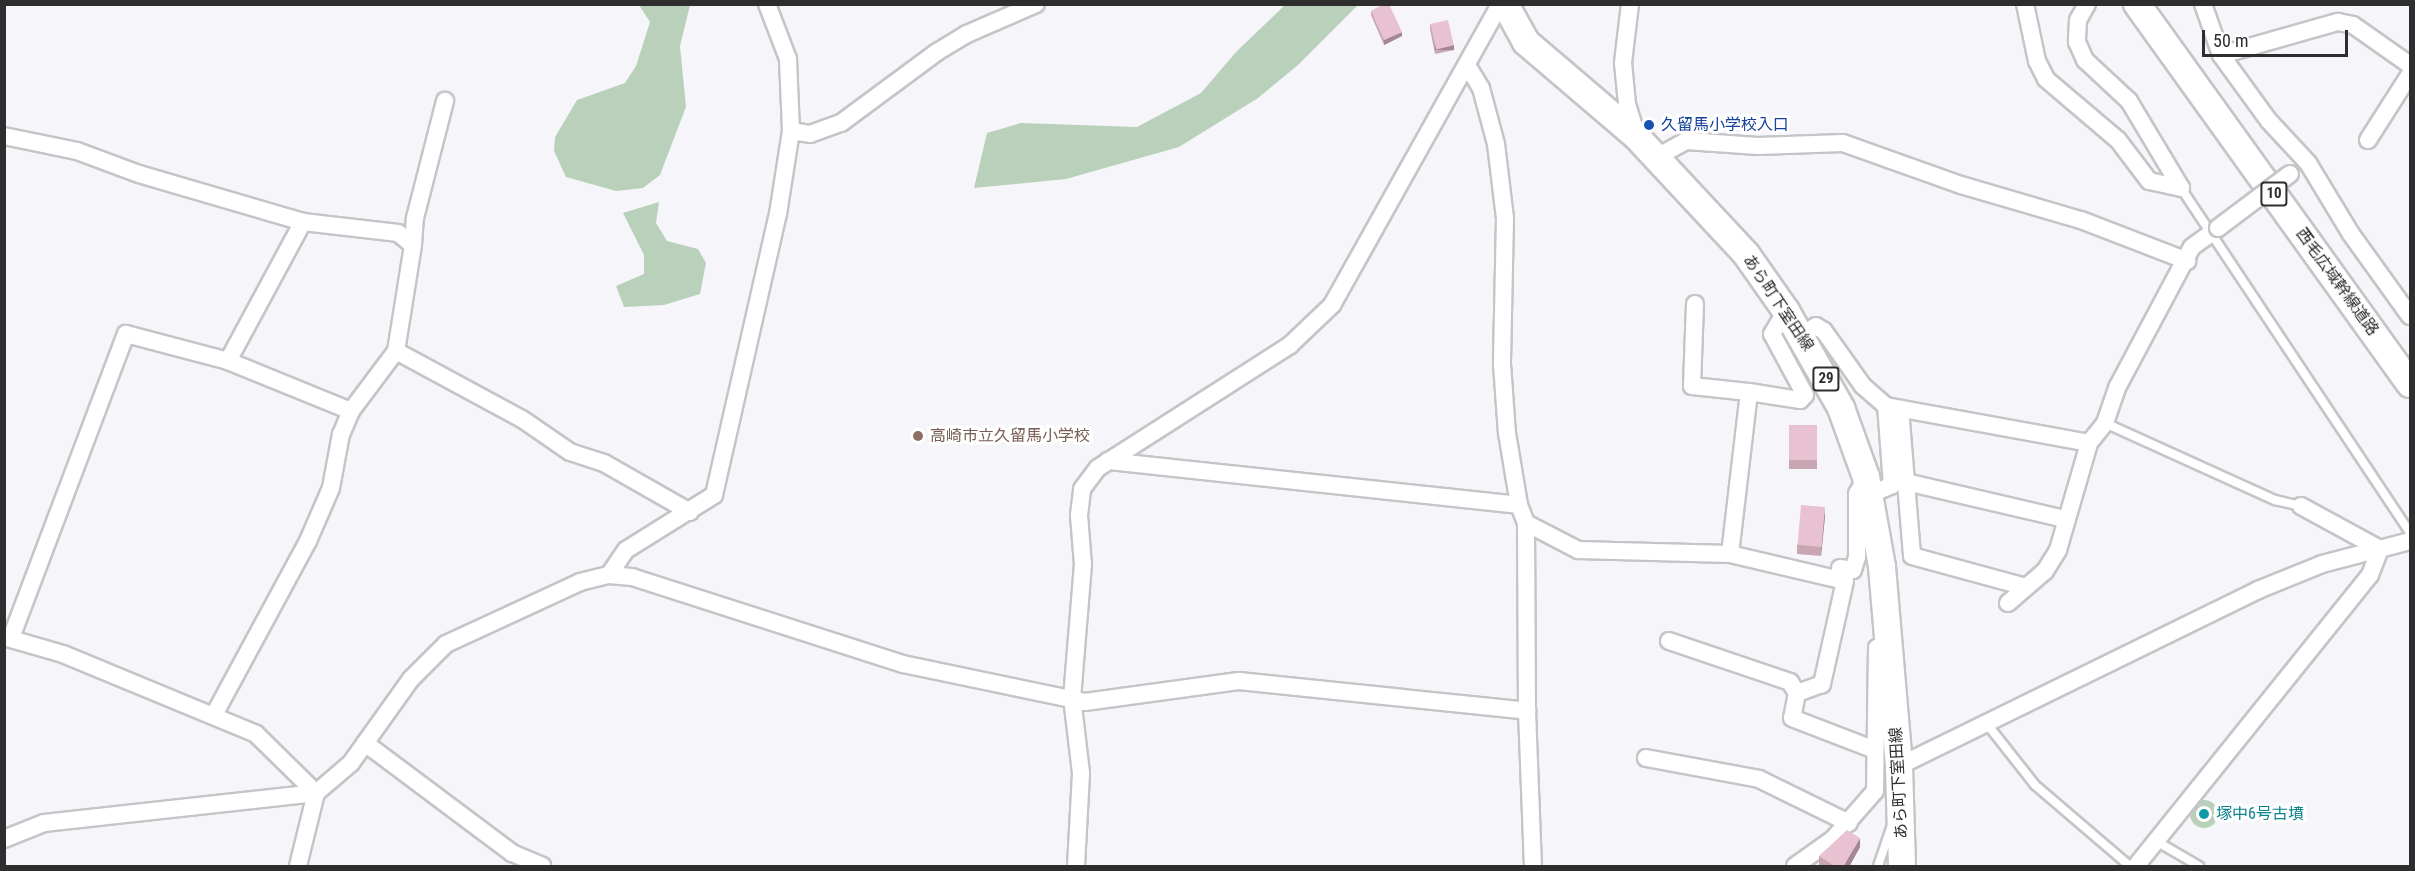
<!DOCTYPE html>
<html>
<head>
<meta charset="utf-8">
<style>
	body { margin:0 }
	#map { position:relative; width:2415px; height:871px; overflow:hidden; background:#f6f6fa; font-family:"Roboto Condensed","Noto Sans JP",sans-serif }
	div>[style] { position:absolute }
	.green>* { inset:0; background:#b9d0ba }
	.round { border-radius:50% }
	.roads { filter:drop-shadow(2px 0 #c5c5c8) drop-shadow(-2px 0 #c5c5c8) drop-shadow(0 2px #c5c5c8) drop-shadow(0 -2px #c5c5c8) }
	.service>* { height:8px; margin:-4px; padding:0 4px; transform-origin:4px; border-radius:4px; background:#fff }
	.minor>* { height:16px; margin:-8px; padding:0 8px; transform-origin:8px; border-radius:8px; background:#fff }
	.primary>* { height:26px; margin:-13px; padding:0 13px; transform-origin:13px; border-radius:13px; background:#fff }
	.bridges { filter:drop-shadow(2px 0 #c5c5c8) drop-shadow(-2px 0 #c5c5c8) drop-shadow(0 2px #c5c5c8) drop-shadow(0 -2px #c5c5c8) }
	.minor-bridge>* { height:16px; margin:-8px; padding:0 8px; transform-origin:8px; border-radius:8px; background:#fff }
	.wall>* { inset:0; background:#c8a7b3; transform-origin:0 0 }
	.shaded-wall>* { inset:0; background:#a28892; transform-origin:0 0 }
	.building>* { inset:0; background:#e8c2d0; transform-origin:0 0 }
	.dots>* { width:16px; height:16px; translate:-50% -50%; box-sizing:border-box; border:3px solid #fff; border-radius:50% }
	span { translate:-50% -50%; white-space:nowrap; text-align:center; line-height:1.15; -webkit-text-stroke:6px #fff; paint-order:stroke }
	.shield-label span { padding:2px 4px; background:#fff; border:2px solid; border-radius:4px; -webkit-text-stroke-width:0 }
	.shield-label { font-size:15px; color:#2e2e2f; font-weight:700 }
	.transit-label { font-size:16px; color:#164399 }
	.left { translate:0 -50%; text-align:left }
	.street-label { font-size:16px; color:#2e2e2f }
	.education-label { font-size:16px; color:#785e54 }
	.culture-label { font-size:16px; color:#0d838f }
	.frame { position:absolute; inset:0; border:6px solid #2e2e2f; pointer-events:none }
	.scale { position:absolute; left:2202px; top:30px; width:146px; height:27px; box-sizing:border-box; border:3px solid #2e2e2f; border-top:0; padding-left:8px; font-size:18px; line-height:21px; white-space:nowrap; color:#2e2e2f; -webkit-text-stroke:4px #fff; paint-order:stroke }
</style>
</head>
<body>
<div id="map">
	<div class="green">
		<i style="clip-path:polygon(639px 5px,690px 5px,680px 46px,686px 107px,660px 175px,643px 188px,616px 191px,566px 177px,554px 151px,555px 137px,577px 100px,625px 83px,636px 66px,650px 22px)"></i>
		<i style="clip-path:polygon(1285px 5px,1358px 5px,1298px 65px,1258px 98px,1179px 147px,1066px 179px,974px 188px,987px 133px,1021px 123px,1137px 127px,1201px 93px,1236px 52px)"></i>
		<i style="clip-path:polygon(659px 202px,656px 223px,667px 241px,698px 249px,706px 263px,700px 294px,664px 305px,624px 307px,616px 286px,644px 274px,644px 255px,623px 213px)"></i>
		<i class="round" style="left:2190px;top:800px;width:28px;height:28px"></i>
	</div>
	<div class="roads">
		<div class="service">
			<i style="left:2181px;top:188px;width:414px;rotate:56.4deg"></i>
			<i style="left:2105px;top:423px;width:187px;rotate:24.4deg"></i>
			<i style="left:2275px;top:500px;width:27px;rotate:13deg"></i>
			<i style="left:1987px;top:724px;width:78px;rotate:51.8deg"></i>
			<i style="left:2035px;top:785px;width:125px;rotate:40.5deg"></i>
			<i style="left:2156px;top:841px;width:50px;rotate:30.2deg"></i>
			<i style="left:1878px;top:866px;width:46px;rotate:-71.2deg"></i>
		</div>
		<div class="minor">
			<i style="left:1630px;top:4px;width:59px;rotate:96.8deg"></i>
			<i style="left:1623px;top:63px;width:41px;rotate:84.4deg"></i>
			<i style="left:1627px;top:104px;width:31px;rotate:73deg"></i>
			<i style="left:2025px;top:4px;width:58px;rotate:78.1deg"></i>
			<i style="left:2037px;top:61px;width:20px;rotate:63deg"></i>
			<i style="left:2046px;top:79px;width:94px;rotate:40.3deg"></i>
			<i style="left:2118px;top:140px;width:51px;rotate:52.9deg"></i>
			<i style="left:2149px;top:181px;width:33px;rotate:12deg"></i>
			<i style="left:2087px;top:4px;width:18px;rotate:119deg"></i>
			<i style="left:2078px;top:20px;width:22px;rotate:93deg"></i>
			<i style="left:2077px;top:42px;width:20px;rotate:66deg"></i>
			<i style="left:2085px;top:60px;width:60px;rotate:43deg"></i>
			<i style="left:2129px;top:101px;width:101px;rotate:59.1deg"></i>
			<i style="left:2203px;top:4px;width:54px;rotate:70.6deg"></i>
			<i style="left:2221px;top:55px;width:82px;rotate:54deg"></i>
			<i style="left:2269px;top:121px;width:57px;rotate:47.1deg"></i>
			<i style="left:2308px;top:163px;width:83px;rotate:58.8deg"></i>
			<i style="left:2351px;top:234px;width:101px;rotate:54.3deg"></i>
			<i style="left:2221px;top:55px;width:122px;rotate:-15.8deg"></i>
			<i style="left:2338px;top:22px;width:15px;rotate:11deg"></i>
			<i style="left:2353px;top:25px;width:70px;rotate:35.1deg"></i>
			<i style="left:1467px;top:65px;width:27px;rotate:59deg"></i>
			<i style="left:1481px;top:88px;width:58px;rotate:75deg"></i>
			<i style="left:1496px;top:144px;width:75px;rotate:83.1deg"></i>
			<i style="left:1505px;top:218px;width:146px;rotate:91.2deg"></i>
			<i style="left:1502px;top:364px;width:69px;rotate:85.9deg"></i>
			<i style="left:1507px;top:433px;width:73px;rotate:80.5deg"></i>
			<i style="left:1519px;top:505px;width:19px;rotate:69deg"></i>
			<i style="left:1526px;top:523px;width:188px;rotate:89.7deg"></i>
			<i style="left:1527px;top:711px;width:155px;rotate:87.8deg"></i>
			<i style="left:791px;top:131px;width:19px;rotate:9deg"></i>
			<i style="left:810px;top:134px;width:33px;rotate:-20deg"></i>
			<i style="left:841px;top:123px;width:119px;rotate:-36.5deg"></i>
			<i style="left:937px;top:52px;width:35px;rotate:-31deg"></i>
			<i style="left:967px;top:34px;width:75px;rotate:-23.5deg"></i>
			<i style="left:4px;top:136px;width:75px;rotate:11.6deg"></i>
			<i style="left:77px;top:151px;width:66px;rotate:20.4deg"></i>
			<i style="left:139px;top:174px;width:171px;rotate:16.3deg"></i>
			<i style="left:303px;top:222px;width:96px;rotate:6.6deg"></i>
			<i style="left:398px;top:233px;width:19px;rotate:39deg"></i>
			<i style="left:413px;top:245px;width:107px;rotate:99.1deg"></i>
			<i style="left:396px;top:351px;width:75px;rotate:126.9deg"></i>
			<i style="left:351px;top:411px;width:25px;rotate:113deg"></i>
			<i style="left:341px;top:434px;width:55px;rotate:100.5deg"></i>
			<i style="left:331px;top:488px;width:58px;rotate:113.5deg"></i>
			<i style="left:308px;top:541px;width:198px;rotate:118.4deg"></i>
			<i style="left:2368px;top:140px;width:78px;rotate:-57.5deg"></i>
			<i style="left:1657px;top:157px;width:33px;rotate:-29deg"></i>
			<i style="left:1686px;top:141px;width:72px;rotate:4deg"></i>
			<i style="left:1758px;top:146px;width:85px;rotate:-2deg"></i>
			<i style="left:1843px;top:143px;width:125px;rotate:19.6deg"></i>
			<i style="left:1961px;top:185px;width:125px;rotate:16.3deg"></i>
			<i style="left:2081px;top:220px;width:114px;rotate:21.1deg"></i>
			<i style="left:413px;top:245px;width:27px;rotate:-86deg"></i>
			<i style="left:415px;top:218px;width:121px;rotate:-75.6deg"></i>
			<i style="left:1695px;top:304px;width:82px;rotate:92.1deg"></i>
			<i style="left:1692px;top:386px;width:57px;rotate:6deg"></i>
			<i style="left:1801px;top:335px;width:17px;rotate:-31deg"></i>
			<i style="left:1816px;top:326px;width:9px;rotate:32deg"></i>
			<i style="left:1824px;top:331px;width:67px;rotate:54.7deg"></i>
			<i style="left:1863px;top:386px;width:30px;rotate:41deg"></i>
			<i style="left:1886px;top:406px;width:206px;rotate:10.3deg"></i>
			<i style="left:2089px;top:443px;width:26px;rotate:-51deg"></i>
			<i style="left:2105px;top:423px;width:39px;rotate:-71deg"></i>
			<i style="left:2118px;top:386px;width:157px;rotate:-62deg"></i>
			<i style="left:2192px;top:247px;width:32px;rotate:-36deg"></i>
			<i style="left:396px;top:351px;width:143px;rotate:28.4deg"></i>
			<i style="left:522px;top:419px;width:58px;rotate:34.5deg"></i>
			<i style="left:570px;top:452px;width:36px;rotate:18deg"></i>
			<i style="left:604px;top:463px;width:99px;rotate:29.7deg"></i>
			<i style="left:228px;top:361px;width:158px;rotate:-61.7deg"></i>
			<i style="left:1900px;top:409px;width:147px;rotate:85.3deg"></i>
			<i style="left:1912px;top:556px;width:118px;rotate:15.2deg"></i>
			<i style="left:1108px;top:461px;width:413px;rotate:6.1deg"></i>
			<i style="left:1906px;top:482px;width:163px;rotate:13.1deg"></i>
			<i style="left:1871px;top:494px;width:23px;rotate:-23deg"></i>
			<i style="left:1892px;top:485px;width:79px;rotate:-94.3deg"></i>
			<i style="left:1526px;top:523px;width:59px;rotate:27.4deg"></i>
			<i style="left:1578px;top:550px;width:152px;rotate:1.5deg"></i>
			<i style="left:1730px;top:554px;width:118px;rotate:13.2deg"></i>
			<i style="left:1845px;top:581px;width:106px;rotate:102.6deg"></i>
			<i style="left:1822px;top:684px;width:27px;rotate:160deg"></i>
			<i style="left:1797px;top:693px;width:25px;rotate:101deg"></i>
			<i style="left:1792px;top:718px;width:89px;rotate:21.1deg"></i>
			<i style="left:1730px;top:554px;width:163px;rotate:-83.3deg"></i>
			<i style="left:1749px;top:392px;width:52px;rotate:8.9deg"></i>
			<i style="left:1800px;top:400px;width:7px;rotate:-45deg"></i>
			<i style="left:1805px;top:395px;width:69px;rotate:-118.4deg"></i>
			<i style="left:1772px;top:334px;width:27px;rotate:-59deg"></i>
			<i style="left:1840px;top:568px;width:13px;rotate:9deg"></i>
			<i style="left:1853px;top:570px;width:14px;rotate:-73deg"></i>
			<i style="left:1857px;top:557px;width:63px;rotate:-90deg"></i>
			<i style="left:1857px;top:494px;width:19px;rotate:-62deg"></i>
			<i style="left:609px;top:575px;width:30px;rotate:-56deg"></i>
			<i style="left:626px;top:550px;width:104px;rotate:-32deg"></i>
			<i style="left:714px;top:495px;width:288px;rotate:-77.2deg"></i>
			<i style="left:778px;top:214px;width:84px;rotate:-81.1deg"></i>
			<i style="left:791px;top:131px;width:72px;rotate:-92.4deg"></i>
			<i style="left:788px;top:59px;width:59px;rotate:-110.9deg"></i>
			<i style="left:2008px;top:603px;width:49px;rotate:-40.9deg"></i>
			<i style="left:2045px;top:571px;width:25px;rotate:-58deg"></i>
			<i style="left:2058px;top:550px;width:111px;rotate:-73.8deg"></i>
			<i style="left:4px;top:637px;width:61px;rotate:16.1deg"></i>
			<i style="left:63px;top:654px;width:209px;rotate:22.5deg"></i>
			<i style="left:256px;top:734px;width:84px;rotate:44.5deg"></i>
			<i style="left:316px;top:793px;width:75px;rotate:103.9deg"></i>
			<i style="left:11px;top:638px;width:325px;rotate:-69.3deg"></i>
			<i style="left:126px;top:334px;width:106px;rotate:14.8deg"></i>
			<i style="left:228px;top:361px;width:133px;rotate:22.1deg"></i>
			<i style="left:1669px;top:641px;width:128px;rotate:18.7deg"></i>
			<i style="left:1790px;top:682px;width:13px;rotate:58deg"></i>
			<i style="left:365px;top:743px;width:184px;rotate:36.8deg"></i>
			<i style="left:512px;top:853px;width:33px;rotate:23deg"></i>
			<i style="left:1646px;top:758px;width:115px;rotate:10.5deg"></i>
			<i style="left:1759px;top:779px;width:100px;rotate:26.1deg"></i>
			<i style="left:1899px;top:766px;width:400px;rotate:-26.1deg"></i>
			<i style="left:2258px;top:590px;width:69px;rotate:-22.1deg"></i>
			<i style="left:2322px;top:564px;width:91px;rotate:-14.6deg"></i>
			<i style="left:4px;top:839px;width:43px;rotate:-21.8deg"></i>
			<i style="left:44px;top:823px;width:274px;rotate:-6.3deg"></i>
			<i style="left:316px;top:793px;width:46px;rotate:-40.6deg"></i>
			<i style="left:351px;top:763px;width:103px;rotate:-54.5deg"></i>
			<i style="left:411px;top:679px;width:49px;rotate:-45deg"></i>
			<i style="left:446px;top:644px;width:148px;rotate:-24.8deg"></i>
			<i style="left:580px;top:582px;width:30px;rotate:-14deg"></i>
			<i style="left:609px;top:575px;width:23px;rotate:5deg"></i>
			<i style="left:632px;top:577px;width:285px;rotate:17.8deg"></i>
			<i style="left:903px;top:664px;width:186px;rotate:11.8deg"></i>
			<i style="left:1085px;top:702px;width:155px;rotate:-7.8deg"></i>
			<i style="left:1239px;top:681px;width:290px;rotate:5.9deg"></i>
			<i style="left:1076px;top:866px;width:93px;rotate:-86.9deg"></i>
			<i style="left:1081px;top:773px;width:76px;rotate:-96.8deg"></i>
			<i style="left:1072px;top:698px;width:133px;rotate:-85.3deg"></i>
			<i style="left:1083px;top:565px;width:50px;rotate:-94.6deg"></i>
			<i style="left:1079px;top:515px;width:26px;rotate:-83deg"></i>
			<i style="left:1082px;top:489px;width:26px;rotate:-53deg"></i>
			<i style="left:1098px;top:468px;width:228px;rotate:-32.6deg"></i>
			<i style="left:1290px;top:345px;width:58px;rotate:-43.6deg"></i>
			<i style="left:1332px;top:305px;width:345px;rotate:-60.8deg"></i>
			<i style="left:1795px;top:866px;width:47px;rotate:-35.4deg"></i>
			<i style="left:1833px;top:839px;width:64px;rotate:-48.8deg"></i>
			<i style="left:1875px;top:791px;width:143px;rotate:-89.2deg"></i>
			<i style="left:1877px;top:648px;width:13px;rotate:-27deg"></i>
			<i style="left:2136px;top:866px;width:373px;rotate:-51.2deg"></i>
			<i style="left:2370px;top:575px;width:28px;rotate:-69deg"></i>
			<i style="left:2380px;top:549px;width:90px;rotate:-151.4deg"></i>
		</div>
		<div class="primary">
			<i style="left:1505px;top:4px;width:43px;rotate:61.1deg"></i>
			<i style="left:1526px;top:42px;width:145px;rotate:40.5deg"></i>
			<i style="left:1636px;top:136px;width:161px;rotate:47deg"></i>
			<i style="left:1746px;top:254px;width:70px;rotate:54.9deg"></i>
			<i style="left:1786px;top:311px;width:112px;rotate:60.4deg"></i>
			<i style="left:1841px;top:408px;width:73px;rotate:70.1deg"></i>
			<i style="left:1866px;top:477px;width:91px;rotate:79.9deg"></i>
			<i style="left:1882px;top:567px;width:200px;rotate:85.1deg"></i>
			<i style="left:1899px;top:766px;width:100px;rotate:88.3deg"></i>
			<i style="left:2137px;top:4px;width:468px;rotate:54.3deg"></i>
		</div>
	</div>
	<div class="bridges">
		<div class="minor-bridge">
			<i style="left:2218px;top:228px;width:90px;rotate:-36.9deg"></i>
		</div>
	</div>
	<div class="wall">
		<i style="clip-path:polygon(1371px 11px,1402px 36px,1384px 45px,1371px 15px)"></i>
		<i style="clip-path:polygon(1430px 24px,1454px 50px,1435px 54px,1430px 29px)"></i>
		<i style="left:1789px;top:425px;width:28px;height:44px"></i>
		<i style="clip-path:polygon(1825px 516px,1821px 556px,1797px 554px,1797px 545px)"></i>
		<i style="clip-path:polygon(1860px 847px,1849px 867px,1822px 867px,1819px 865px,1819px 856px)"></i>
	</div>
	<div class="shaded-wall">
		<i style="clip-path:polygon(1402px 32px,1402px 36px,1384px 45px,1384px 40px)"></i>
		<i style="left:1454px;top:45px;width:5px;height:19px;rotate:90deg"></i>
		<i style="clip-path:polygon(1825px 507px,1825px 516px,1821px 556px,1821px 547px)"></i>
		<i style="clip-path:polygon(1860px 838px,1860px 847px,1849px 867px,1843px 867px)"></i>
	</div>
	<div class="building">
		<i style="clip-path:polygon(1384px 4px,1389px 4px,1402px 32px,1384px 40px,1371px 11px)"></i>
		<i style="left:1448px;top:20px;width:26px;height:18px;rotate:77deg"></i>
		<i style="left:1789px;top:425px;width:28px;height:35px"></i>
		<i style="left:1801px;top:505px;width:24px;height:40px;rotate:5deg"></i>
		<i style="clip-path:polygon(1847px 830px,1860px 838px,1843px 867px,1836px 867px,1819px 856px)"></i>
	</div>
	<div class="dots">
		<i style="left:1649px;top:125px;background:#1a4fb4"></i>
		<i style="left:918px;top:436px;background:#8d6e63"></i>
		<i style="left:2204px;top:814px;background:#0f9aa8"></i>
	</div>
	<div class="shield-label">
		<span style="left:2274px;top:194px">10</span>
		<span style="left:1826px;top:379px">29</span>
	</div>
	<div class="transit-label">
		<span class="left" style="left:1661px;top:125px">久留馬小学校入口</span>
	</div>
	<div class="street-label">
		<span style="left:2337px;top:282px;rotate:54deg">西毛広域幹線道路</span>
		<span style="left:1778px;top:303px;rotate:56deg">あら町下室田線</span>
		<span style="left:1899px;top:783px;rotate:-93deg">あら町下室田線</span>
	</div>
	<div class="education-label">
		<span class="left" style="left:930px;top:436px">高崎市立久留馬小学校</span>
	</div>
	<div class="culture-label">
		<span class="left" style="left:2216px;top:814px">塚中6号古墳</span>
	</div>
	<div class="frame"></div>
	<div class="scale">50 m</div>
</div>
</body>
</html>
